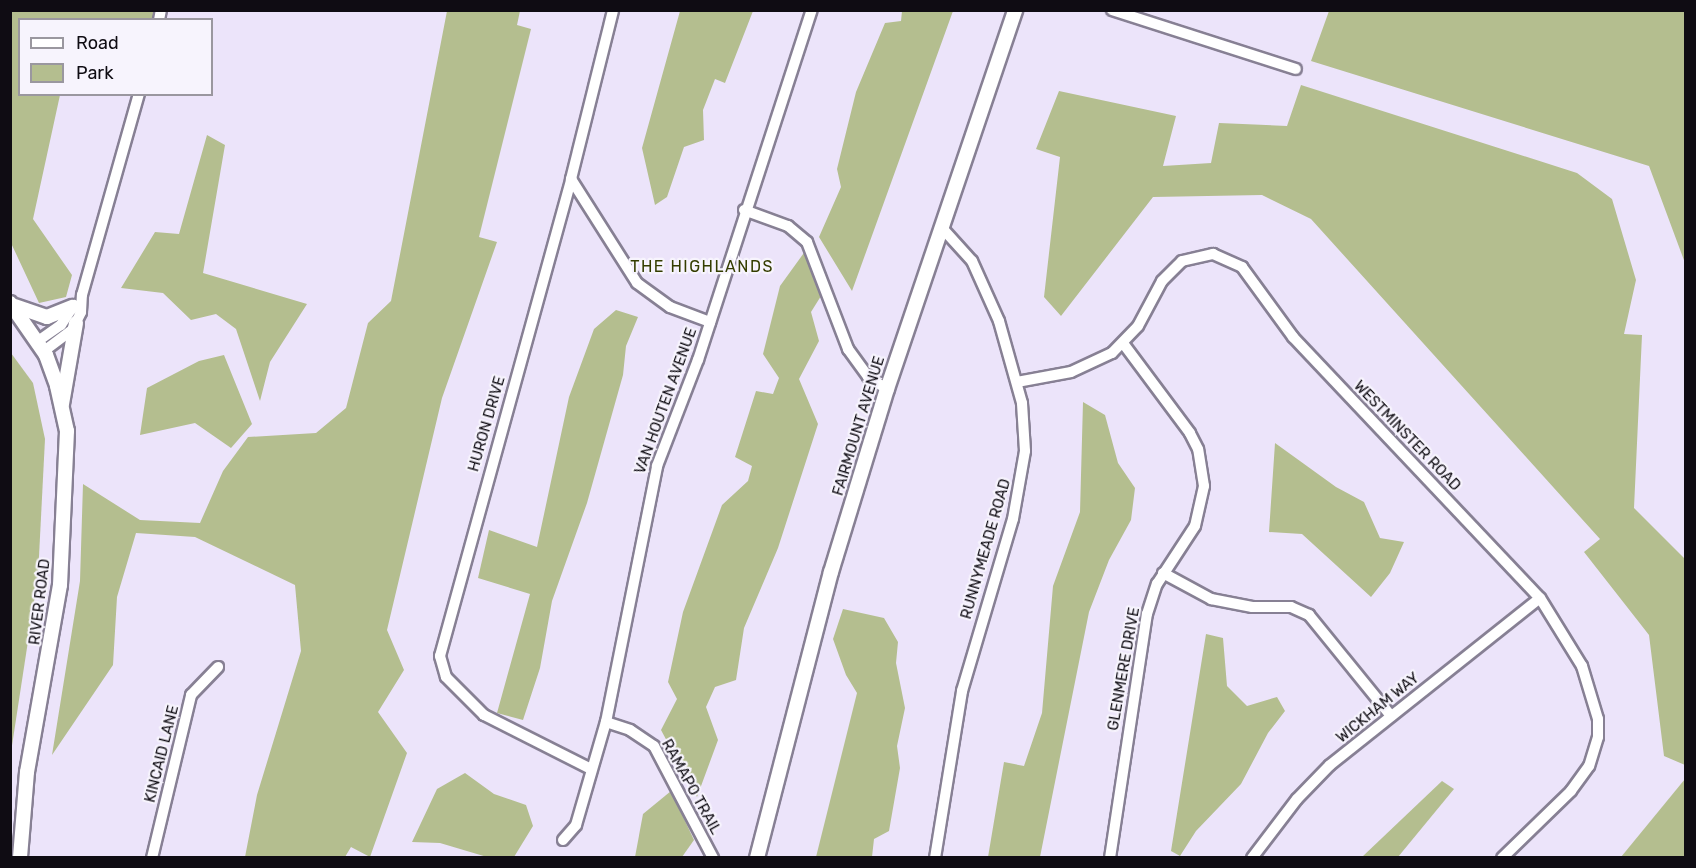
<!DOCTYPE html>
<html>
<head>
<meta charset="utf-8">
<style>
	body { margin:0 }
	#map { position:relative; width:1696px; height:868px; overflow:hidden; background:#ece4fa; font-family:Rubik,sans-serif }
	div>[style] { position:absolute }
	.green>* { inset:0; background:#b4be8f }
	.roads { filter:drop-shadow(2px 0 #878094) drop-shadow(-2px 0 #878094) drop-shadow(0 2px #878094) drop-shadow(0 -2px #878094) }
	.minor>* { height:10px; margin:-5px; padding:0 5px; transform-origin:5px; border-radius:5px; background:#fff }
	.major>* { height:14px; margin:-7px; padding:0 7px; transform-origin:7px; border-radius:7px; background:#fff }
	span { translate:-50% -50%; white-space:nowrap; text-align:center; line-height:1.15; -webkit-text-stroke:4.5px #f7f4fd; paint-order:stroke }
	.street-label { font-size:15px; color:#0f0c13 }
	.neighbourhood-label { font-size:16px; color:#343d00; letter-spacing:1.5px }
	.frame { position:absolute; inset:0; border:12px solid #0f0c13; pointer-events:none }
	.legend { position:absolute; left:18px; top:18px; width:195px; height:78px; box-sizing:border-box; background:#f7f4fd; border:2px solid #9a979f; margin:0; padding:8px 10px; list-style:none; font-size:18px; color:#0f0c13 }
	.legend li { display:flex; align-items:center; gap:12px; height:30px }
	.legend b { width:30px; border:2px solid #9a979f }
</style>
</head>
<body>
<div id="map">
	<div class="green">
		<i style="clip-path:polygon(10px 11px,155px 11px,153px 19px,20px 20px,20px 94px,60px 95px,33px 219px,72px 275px,66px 297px,39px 303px,11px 243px)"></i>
		<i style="clip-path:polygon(447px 11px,520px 11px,517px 25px,531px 29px,479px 237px,497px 242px,442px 398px,387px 630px,404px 670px,378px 712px,407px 753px,370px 857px,351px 847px,345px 857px,245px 857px,257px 795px,301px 651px,295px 585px,195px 537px,136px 533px,117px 597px,113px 665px,52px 755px,80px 581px,83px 484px,140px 520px,200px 523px,223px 471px,248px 437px,316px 433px,346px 408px,368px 323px,391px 301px)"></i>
		<i style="clip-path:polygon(680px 11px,753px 11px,725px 83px,715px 79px,703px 110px,704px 140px,684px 147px,667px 197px,655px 205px,642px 148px)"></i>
		<i style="clip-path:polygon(902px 11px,953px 11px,852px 291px,819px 237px,841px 187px,837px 169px,856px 92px,885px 23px,901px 21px)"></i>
		<i style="clip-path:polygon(1329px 11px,1685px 11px,1685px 263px,1649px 166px,1311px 61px)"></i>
		<i style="clip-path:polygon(1301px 85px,1577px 173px,1612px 199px,1636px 280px,1624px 334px,1642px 335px,1634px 508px,1685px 559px,1685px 765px,1664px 756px,1649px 635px,1584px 552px,1600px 539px,1311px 219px,1262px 195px,1153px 197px,1061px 316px,1044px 297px,1060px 157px,1036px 149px,1059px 91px,1176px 116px,1163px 166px,1211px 163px,1219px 123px,1287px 126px)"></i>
		<i style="clip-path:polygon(207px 135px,225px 145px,203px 273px,307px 304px,270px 362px,260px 401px,236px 329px,216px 314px,191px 320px,163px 293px,121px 288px,155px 232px,179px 234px)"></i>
		<i style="clip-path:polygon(806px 250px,821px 296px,811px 312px,819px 341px,799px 379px,818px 424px,778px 548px,744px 628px,736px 680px,715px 687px,706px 707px,718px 740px,697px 797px,661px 730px,677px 699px,668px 682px,683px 612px,722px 505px,748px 481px,752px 466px,735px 457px,756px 391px,773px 394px,779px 378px,763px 354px,780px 286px)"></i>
		<i style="clip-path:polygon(616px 310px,638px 317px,626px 346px,623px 375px,587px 503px,552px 601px,540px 668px,523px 720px,497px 713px,530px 594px,478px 578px,489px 530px,537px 547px,569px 397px,594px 329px)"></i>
		<i style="clip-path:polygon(11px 353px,33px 383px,45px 439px,38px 576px,11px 752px)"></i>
		<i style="clip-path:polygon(224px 355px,252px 424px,231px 448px,195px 423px,140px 435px,147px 388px,199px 361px)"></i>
		<i style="clip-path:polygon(1083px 402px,1105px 415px,1118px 463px,1135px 488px,1131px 520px,1109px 560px,1089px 612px,1040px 857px,988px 857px,1004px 762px,1024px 766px,1042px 713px,1053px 586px,1080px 512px)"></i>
		<i style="clip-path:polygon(1275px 443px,1336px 487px,1364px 502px,1380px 538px,1404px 542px,1390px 573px,1371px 597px,1302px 534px,1269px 532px)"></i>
		<i style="clip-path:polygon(843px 609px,884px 618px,898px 642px,896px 663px,905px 708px,897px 746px,900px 768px,889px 831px,874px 839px,872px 857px,816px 857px,857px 693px,846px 675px,833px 639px)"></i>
		<i style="clip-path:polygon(1206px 634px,1223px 638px,1227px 686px,1247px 706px,1277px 697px,1285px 711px,1268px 733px,1241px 784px,1196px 831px,1180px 856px,1171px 851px)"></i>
		<i style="clip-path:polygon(465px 773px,494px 794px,526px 805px,533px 826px,514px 857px,487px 857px,440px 843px,412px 842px,437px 789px)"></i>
		<i style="clip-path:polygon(1685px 779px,1685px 857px,1621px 857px)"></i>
		<i style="clip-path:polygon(1442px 781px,1454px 789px,1398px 857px,1362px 857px)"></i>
		<i style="clip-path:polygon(671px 791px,694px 840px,682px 857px,635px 857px,643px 814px)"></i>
	</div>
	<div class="roads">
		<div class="minor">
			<i style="left:1112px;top:10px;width:193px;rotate:17.8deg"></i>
			<i style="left:159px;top:20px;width:10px;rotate:-79deg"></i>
			<i style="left:571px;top:179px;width:123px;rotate:57.6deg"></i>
			<i style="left:637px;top:283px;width:41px;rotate:36deg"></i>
			<i style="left:670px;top:307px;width:43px;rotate:20.6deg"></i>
			<i style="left:744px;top:210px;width:47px;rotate:20deg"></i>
			<i style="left:788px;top:226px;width:25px;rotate:40deg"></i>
			<i style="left:807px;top:242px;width:115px;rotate:69deg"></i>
			<i style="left:848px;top:349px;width:34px;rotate:54deg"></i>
			<i style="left:868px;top:377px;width:22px;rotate:32deg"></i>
			<i style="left:38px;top:341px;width:28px;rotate:-35deg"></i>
			<i style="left:61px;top:325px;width:24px;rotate:-57deg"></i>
			<i style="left:44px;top:351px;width:35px;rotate:-37deg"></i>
			<i style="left:72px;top:330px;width:20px;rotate:-63deg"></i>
			<i style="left:81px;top:312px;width:17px;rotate:-87deg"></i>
			<i style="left:82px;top:295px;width:209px;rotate:-74.2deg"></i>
			<i style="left:1017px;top:382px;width:55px;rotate:-10.5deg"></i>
			<i style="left:1071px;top:372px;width:45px;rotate:-24.9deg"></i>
			<i style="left:1112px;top:353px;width:37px;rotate:-46deg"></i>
			<i style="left:1138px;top:326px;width:51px;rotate:-61.9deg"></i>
			<i style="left:1162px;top:281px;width:28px;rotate:-45deg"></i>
			<i style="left:1182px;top:261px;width:32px;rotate:-13deg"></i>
			<i style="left:1213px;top:254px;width:32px;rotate:24deg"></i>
			<i style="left:1242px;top:267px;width:87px;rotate:53.9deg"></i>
			<i style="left:1293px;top:337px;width:359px;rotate:46.6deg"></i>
			<i style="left:1540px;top:598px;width:80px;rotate:58.3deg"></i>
			<i style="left:1582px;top:666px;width:55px;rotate:73.2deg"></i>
			<i style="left:1598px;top:719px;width:18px;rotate:90deg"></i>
			<i style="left:1598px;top:737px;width:30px;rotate:107deg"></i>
			<i style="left:1589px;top:766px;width:31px;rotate:126deg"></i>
			<i style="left:1571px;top:791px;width:96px;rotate:135.8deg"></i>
			<i style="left:1163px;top:573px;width:55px;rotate:28.4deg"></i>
			<i style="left:1211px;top:599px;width:42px;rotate:11deg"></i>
			<i style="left:1252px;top:607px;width:39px"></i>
			<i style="left:1291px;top:607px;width:20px;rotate:24deg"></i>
			<i style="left:1309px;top:615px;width:130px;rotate:50.9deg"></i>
			<i style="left:606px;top:722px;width:25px;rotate:18deg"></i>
			<i style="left:630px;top:730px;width:29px;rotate:34deg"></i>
			<i style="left:654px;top:746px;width:127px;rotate:62.2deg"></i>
			<i style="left:591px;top:769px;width:120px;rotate:-153.2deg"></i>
			<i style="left:484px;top:715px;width:54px;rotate:-135deg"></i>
			<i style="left:446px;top:677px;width:22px;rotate:-106deg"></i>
			<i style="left:440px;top:656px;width:495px;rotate:-74.6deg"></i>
			<i style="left:571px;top:179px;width:174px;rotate:-76deg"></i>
			<i style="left:563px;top:840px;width:20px;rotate:-49deg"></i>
			<i style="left:576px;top:825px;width:107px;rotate:-73.8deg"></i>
			<i style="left:606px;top:722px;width:261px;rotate:-78.7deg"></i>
			<i style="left:657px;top:466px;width:114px;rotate:-68.9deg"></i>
			<i style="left:698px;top:360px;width:368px;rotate:-72deg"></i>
			<i style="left:152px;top:858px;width:168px;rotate:-76.5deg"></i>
			<i style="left:191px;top:695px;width:39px;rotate:-46deg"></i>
			<i style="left:935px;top:858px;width:169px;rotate:-80.8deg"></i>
			<i style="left:962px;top:691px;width:179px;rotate:-73.5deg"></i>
			<i style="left:1013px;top:519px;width:69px;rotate:-80deg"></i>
			<i style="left:1025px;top:451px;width:48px;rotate:-93.6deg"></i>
			<i style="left:1022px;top:403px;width:85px;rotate:-105.7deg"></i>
			<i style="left:999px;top:321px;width:66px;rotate:-114.2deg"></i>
			<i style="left:972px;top:261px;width:43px;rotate:-132.2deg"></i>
			<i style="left:1110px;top:858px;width:247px;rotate:-81.4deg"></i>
			<i style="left:1147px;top:614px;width:32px;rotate:-72deg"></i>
			<i style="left:1157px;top:584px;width:69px;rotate:-56.8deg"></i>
			<i style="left:1195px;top:526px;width:41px;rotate:-77.3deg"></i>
			<i style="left:1204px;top:486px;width:37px;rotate:-99deg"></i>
			<i style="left:1198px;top:449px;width:18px;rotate:-117deg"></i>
			<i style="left:1190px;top:433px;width:112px;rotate:-126.7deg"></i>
			<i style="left:1252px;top:858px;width:74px;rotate:-52.7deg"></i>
			<i style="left:1297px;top:799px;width:47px;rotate:-45.9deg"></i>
			<i style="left:1330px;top:765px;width:268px;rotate:-38.5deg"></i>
		</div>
		<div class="major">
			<i style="left:10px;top:303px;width:63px;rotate:55.3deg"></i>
			<i style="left:46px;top:355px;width:33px;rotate:70deg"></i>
			<i style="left:57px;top:386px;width:46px;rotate:77.5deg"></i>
			<i style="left:67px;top:431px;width:154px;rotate:92.6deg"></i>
			<i style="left:60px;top:585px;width:190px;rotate:100deg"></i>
			<i style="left:27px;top:772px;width:86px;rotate:94.7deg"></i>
			<i style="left:15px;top:306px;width:34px;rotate:19deg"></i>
			<i style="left:47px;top:317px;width:27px;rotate:-22deg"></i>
			<i style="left:62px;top:404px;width:82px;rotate:-80.2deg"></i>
			<i style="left:757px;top:858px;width:295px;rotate:-75.5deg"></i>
			<i style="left:831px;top:572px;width:191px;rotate:-73deg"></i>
			<i style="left:887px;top:389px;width:400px;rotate:-71.3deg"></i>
		</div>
	</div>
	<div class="street-label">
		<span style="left:666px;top:401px;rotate:-70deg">VAN HOUTEN AVENUE</span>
		<span style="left:487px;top:424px;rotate:-74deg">HURON DRIVE</span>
		<span style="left:859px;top:426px;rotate:-73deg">FAIRMOUNT AVENUE</span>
		<span style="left:1407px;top:436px;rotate:46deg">WESTMINSTER ROAD</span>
		<span style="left:986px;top:549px;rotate:-74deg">RUNNYMEADE ROAD</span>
		<span style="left:40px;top:602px;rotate:-83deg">RIVER ROAD</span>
		<span style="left:1124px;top:669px;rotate:-80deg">GLENMERE DRIVE</span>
		<span style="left:1378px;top:708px;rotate:-39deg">WICKHAM WAY</span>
		<span style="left:162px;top:754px;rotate:-76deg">KINCAID LANE</span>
		<span style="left:691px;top:787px;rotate:61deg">RAMAPO TRAIL</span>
	</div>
	<div class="neighbourhood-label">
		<span style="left:702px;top:267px">THE HIGHLANDS</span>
	</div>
	<div class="frame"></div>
	<ul class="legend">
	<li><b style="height:8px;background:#fff"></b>Road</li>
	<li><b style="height:16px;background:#b4be8f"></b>Park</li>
	</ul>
</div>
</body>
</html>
